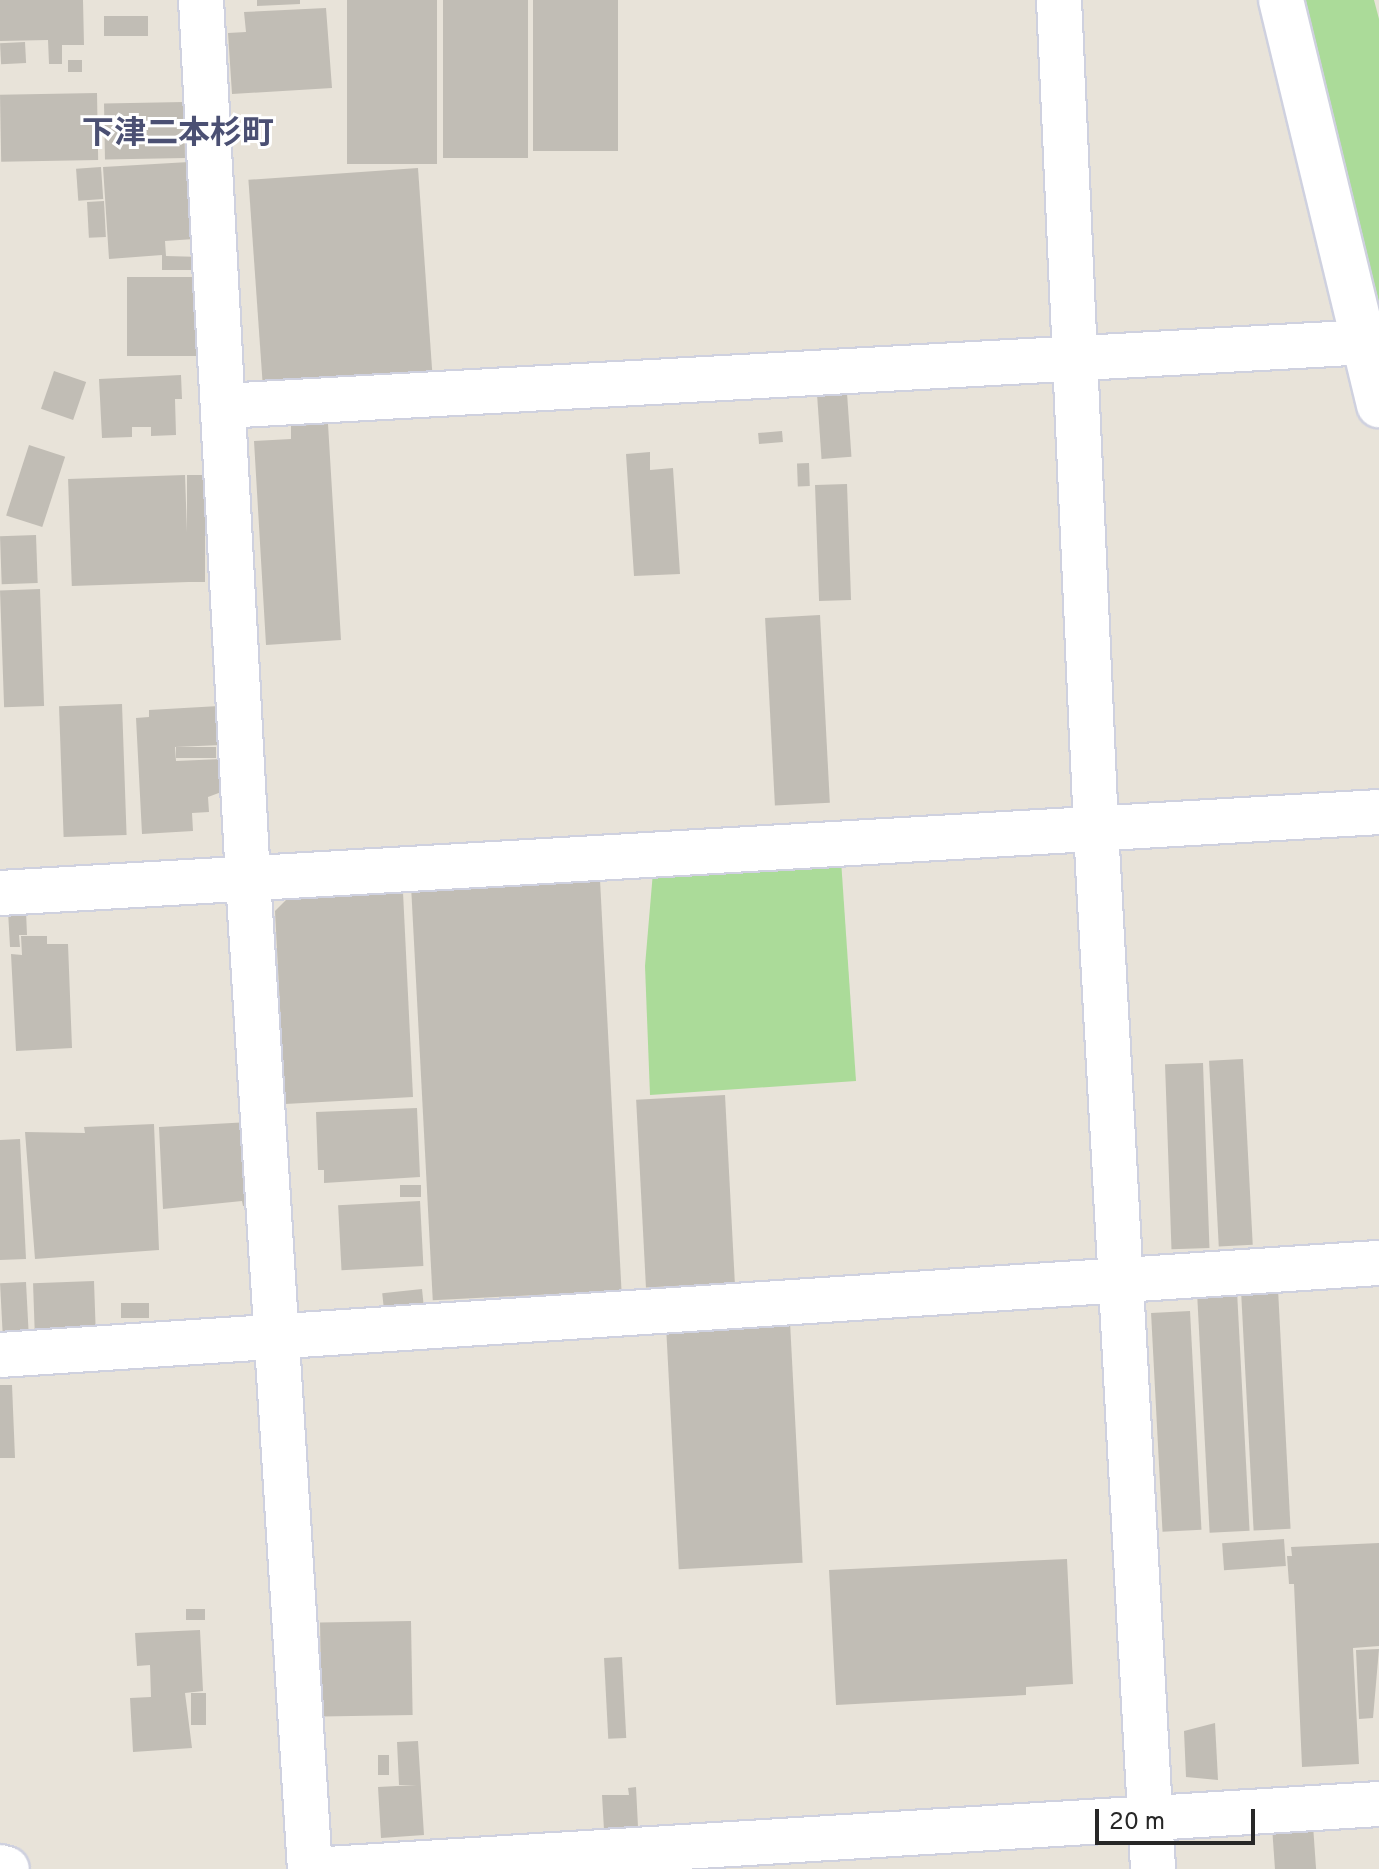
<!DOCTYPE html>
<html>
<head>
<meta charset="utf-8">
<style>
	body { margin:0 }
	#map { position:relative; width:1379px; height:1869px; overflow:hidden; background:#e8e3d9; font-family:Overpass,"Noto Sans JP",sans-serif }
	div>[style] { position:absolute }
	.green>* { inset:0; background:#abdb99 }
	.building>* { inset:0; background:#c1bdb5; transform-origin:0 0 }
	.roads { filter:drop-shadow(2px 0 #cfd1df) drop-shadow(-2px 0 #cfd1df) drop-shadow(0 2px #cfd1df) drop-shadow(0 -2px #cfd1df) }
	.street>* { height:44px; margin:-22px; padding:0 22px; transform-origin:22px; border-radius:22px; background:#fff }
	.secondary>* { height:44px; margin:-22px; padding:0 22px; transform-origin:22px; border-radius:22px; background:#fff }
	span { translate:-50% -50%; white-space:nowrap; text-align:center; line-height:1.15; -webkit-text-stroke:6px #fff; paint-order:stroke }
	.quarter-label { font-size:32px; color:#4b5073; font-weight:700 }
	.scale { position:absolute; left:1095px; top:1809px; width:160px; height:36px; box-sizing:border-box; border:4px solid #272727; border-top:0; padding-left:10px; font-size:24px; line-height:28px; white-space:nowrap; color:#272727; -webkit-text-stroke:6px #fff; paint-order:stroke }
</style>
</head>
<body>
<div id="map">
	<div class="green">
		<i style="clip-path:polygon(1300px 0,1374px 0,1379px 19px,1379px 312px)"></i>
		<i style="clip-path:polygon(841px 860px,856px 1081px,650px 1095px,645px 966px,653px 872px)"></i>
	</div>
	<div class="building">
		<i style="clip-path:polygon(0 0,83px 0,84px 45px,62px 45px,62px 64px,49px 64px,48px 40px,0 41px)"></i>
		<i style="clip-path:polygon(257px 0,300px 0,300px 4px,257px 6px)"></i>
		<i style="left:347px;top:0;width:90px;height:164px"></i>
		<i style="left:443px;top:0;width:85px;height:158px"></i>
		<i style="left:533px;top:0;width:85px;height:151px"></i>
		<i style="clip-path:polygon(326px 8px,332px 88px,232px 94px,228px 33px,246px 32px,244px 12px)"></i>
		<i style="left:148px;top:16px;width:20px;height:44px;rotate:90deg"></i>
		<i style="left:25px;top:42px;width:21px;height:25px;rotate:87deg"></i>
		<i style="left:68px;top:60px;width:14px;height:12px"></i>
		<i style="left:97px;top:93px;width:67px;height:97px;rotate:89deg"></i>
		<i style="left:184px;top:102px;width:56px;height:80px;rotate:89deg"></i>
		<i style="clip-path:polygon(189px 162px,194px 239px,165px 241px,166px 256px,202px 257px,202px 270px,162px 270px,162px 255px,109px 259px,103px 167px)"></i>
		<i style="left:101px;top:167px;width:32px;height:25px;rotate:86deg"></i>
		<i style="left:418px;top:168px;width:206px;height:170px;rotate:86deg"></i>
		<i style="left:104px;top:201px;width:36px;height:17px;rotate:87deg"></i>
		<i style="left:127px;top:277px;width:75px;height:79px"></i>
		<i style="left:54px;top:371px;width:34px;height:40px;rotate:19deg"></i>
		<i style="clip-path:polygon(181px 375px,182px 399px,175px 399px,176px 435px,151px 436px,151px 427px,132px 427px,132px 437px,102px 438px,99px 379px)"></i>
		<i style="left:847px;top:393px;width:64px;height:30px;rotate:86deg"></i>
		<i style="clip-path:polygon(328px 424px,341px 640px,266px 645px,254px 441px,291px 439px,291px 426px)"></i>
		<i style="left:782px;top:431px;width:11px;height:24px;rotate:85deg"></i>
		<i style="left:29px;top:445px;width:38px;height:74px;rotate:18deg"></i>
		<i style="clip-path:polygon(650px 452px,650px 470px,673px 468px,680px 574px,634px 576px,626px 454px)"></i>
		<i style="left:809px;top:463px;width:23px;height:12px;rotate:88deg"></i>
		<i style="left:185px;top:475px;width:107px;height:117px;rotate:88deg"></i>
		<i style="left:187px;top:475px;width:18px;height:107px"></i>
		<i style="left:847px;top:484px;width:116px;height:32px;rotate:88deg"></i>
		<i style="left:36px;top:535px;width:48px;height:36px;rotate:88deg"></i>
		<i style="left:40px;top:589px;width:117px;height:40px;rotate:88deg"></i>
		<i style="left:820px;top:615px;width:188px;height:55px;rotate:87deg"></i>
		<i style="left:122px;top:704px;width:131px;height:63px;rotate:88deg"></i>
		<i style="clip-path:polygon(219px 706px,221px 745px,175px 747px,176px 761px,222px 759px,224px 791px,208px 797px,209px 812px,192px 813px,193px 831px,142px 834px,136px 718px,149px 717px,149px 710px)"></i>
		<i style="left:216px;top:747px;width:11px;height:40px;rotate:90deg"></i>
		<i style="left:600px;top:880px;width:411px;height:189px;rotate:87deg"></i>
		<i style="clip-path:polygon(403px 892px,413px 1097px,285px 1104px,275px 911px,289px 897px)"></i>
		<i style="clip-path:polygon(8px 911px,26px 911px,27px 935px,19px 935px,20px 947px,10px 947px)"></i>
		<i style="clip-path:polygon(21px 936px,47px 936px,47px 944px,68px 944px,72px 1048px,16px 1051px,11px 954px,22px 955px)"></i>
		<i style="left:1243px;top:1059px;width:186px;height:34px;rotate:87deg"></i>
		<i style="left:1203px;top:1063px;width:185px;height:38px;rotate:88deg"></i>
		<i style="left:725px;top:1095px;width:188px;height:89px;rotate:87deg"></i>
		<i style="clip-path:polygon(417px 1108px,420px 1177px,324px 1183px,324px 1170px,318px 1170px,316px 1112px)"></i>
		<i style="clip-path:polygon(250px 1122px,254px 1206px,243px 1206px,242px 1201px,163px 1209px,159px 1127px)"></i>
		<i style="clip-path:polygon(154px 1124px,159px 1250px,35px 1259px,25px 1132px,85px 1133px,84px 1127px)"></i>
		<i style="clip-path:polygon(20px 1139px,26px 1259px,0 1260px,0 1140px)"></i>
		<i style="left:421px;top:1185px;width:12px;height:21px;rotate:90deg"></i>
		<i style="left:420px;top:1201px;width:65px;height:82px;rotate:87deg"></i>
		<i style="left:94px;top:1281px;width:46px;height:61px;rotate:88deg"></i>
		<i style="left:26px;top:1282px;width:54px;height:26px;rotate:87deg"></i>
		<i style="left:422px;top:1289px;width:18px;height:40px;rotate:84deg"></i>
		<i style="left:1278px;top:1289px;width:240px;height:37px;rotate:87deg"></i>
		<i style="left:1237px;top:1291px;width:240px;height:40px;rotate:87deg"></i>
		<i style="left:149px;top:1303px;width:15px;height:28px;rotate:90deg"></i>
		<i style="left:1190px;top:1311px;width:219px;height:39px;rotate:87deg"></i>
		<i style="left:790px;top:1322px;width:241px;height:124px;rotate:87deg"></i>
		<i style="clip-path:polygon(0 1385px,12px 1385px,15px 1458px,0 1458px)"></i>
		<i style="left:1284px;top:1539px;width:27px;height:62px;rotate:86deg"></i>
		<i style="clip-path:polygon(1379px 1543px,1379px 1646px,1353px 1648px,1359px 1764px,1302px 1767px,1294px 1584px,1289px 1584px,1287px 1556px,1292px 1556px,1291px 1547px)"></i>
		<i style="clip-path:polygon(1067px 1559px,1073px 1684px,1026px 1687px,1026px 1695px,836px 1705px,829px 1570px)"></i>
		<i style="left:205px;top:1609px;width:11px;height:19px;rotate:90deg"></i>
		<i style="left:411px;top:1621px;width:94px;height:91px;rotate:89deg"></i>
		<i style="clip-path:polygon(200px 1630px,203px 1691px,185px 1693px,192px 1748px,133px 1752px,130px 1698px,151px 1697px,150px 1665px,137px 1666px,135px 1633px)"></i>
		<i style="clip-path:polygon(1379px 1649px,1373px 1718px,1359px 1719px,1356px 1650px)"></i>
		<i style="left:622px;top:1657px;width:81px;height:18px;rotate:87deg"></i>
		<i style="left:191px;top:1693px;width:15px;height:32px"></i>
		<i style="clip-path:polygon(1215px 1723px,1218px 1780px,1186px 1777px,1184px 1731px)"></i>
		<i style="clip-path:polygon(418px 1741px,424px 1835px,381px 1838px,378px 1787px,417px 1785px,399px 1785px,397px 1742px)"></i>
		<i style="left:378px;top:1755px;width:11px;height:20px"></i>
		<i style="clip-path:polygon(636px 1787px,638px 1827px,604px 1830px,602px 1795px,629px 1795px,628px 1788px)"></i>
		<i style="left:1313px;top:1825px;width:44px;height:41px;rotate:86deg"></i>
	</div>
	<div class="roads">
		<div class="street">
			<i style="left:201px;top:0;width:880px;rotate:86.94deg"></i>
			<i style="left:248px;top:879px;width:992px;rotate:86.42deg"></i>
			<i style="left:1059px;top:0;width:830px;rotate:87.44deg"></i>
			<i style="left:1096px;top:829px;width:1042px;rotate:86.86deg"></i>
			<i style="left:1281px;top:0;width:417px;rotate:76.4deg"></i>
			<i style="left:223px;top:406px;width:1146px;rotate:-3.2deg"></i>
			<i style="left:0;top:893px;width:1381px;rotate:-3.36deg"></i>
			<i style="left:0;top:1355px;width:1382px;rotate:-3.82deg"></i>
			<i style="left:328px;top:1869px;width:1053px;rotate:-3.54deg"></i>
		</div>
		<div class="secondary">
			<i style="left:0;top:1867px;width:7px;rotate:16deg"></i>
		</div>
	</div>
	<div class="quarter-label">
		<span style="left:178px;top:135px">下津二本杉町</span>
	</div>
	<div class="scale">20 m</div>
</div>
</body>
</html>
